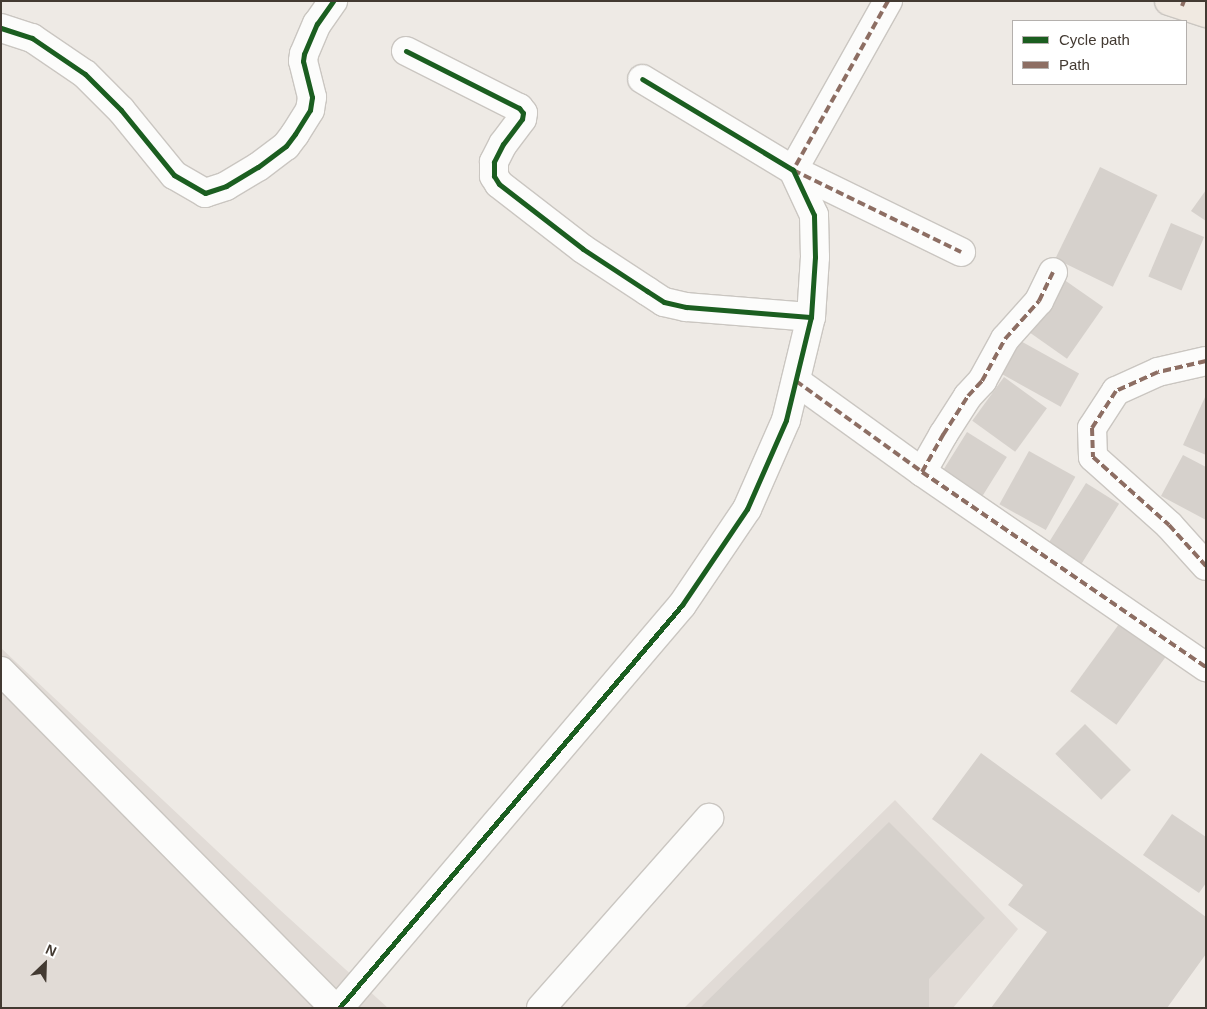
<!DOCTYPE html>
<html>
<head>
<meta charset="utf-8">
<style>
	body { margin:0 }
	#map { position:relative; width:1207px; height:1009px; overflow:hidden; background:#eeeae5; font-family:Arial,sans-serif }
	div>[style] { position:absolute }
	.industrial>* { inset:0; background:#e1dbd6 }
	.building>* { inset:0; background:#d6d1cc; transform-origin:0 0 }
	.roads { filter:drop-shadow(1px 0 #cac6c1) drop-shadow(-1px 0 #cac6c1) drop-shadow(0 1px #cac6c1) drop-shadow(0 -1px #cac6c1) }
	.minor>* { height:28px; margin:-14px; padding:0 14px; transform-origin:14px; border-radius:14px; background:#fcfcfb }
	.major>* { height:28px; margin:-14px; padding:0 14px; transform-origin:14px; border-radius:14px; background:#f0e9e1 }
	.quiet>* { height:4px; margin-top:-2px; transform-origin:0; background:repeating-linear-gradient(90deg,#8d6e63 0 8px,transparent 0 12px) }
	.cycleway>* { height:5px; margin:-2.5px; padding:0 2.5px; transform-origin:2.5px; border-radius:2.5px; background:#1b5e20 }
	span { translate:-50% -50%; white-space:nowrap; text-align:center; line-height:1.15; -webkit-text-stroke:4px #fff; paint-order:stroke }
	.frame { position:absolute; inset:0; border:2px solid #433a32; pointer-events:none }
	.legend { position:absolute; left:1012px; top:20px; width:175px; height:65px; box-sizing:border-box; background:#fff; border:1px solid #b4b0ad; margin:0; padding:6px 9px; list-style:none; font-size:15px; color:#433a32 }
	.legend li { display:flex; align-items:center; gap:10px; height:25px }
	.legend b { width:25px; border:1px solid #b4b0ad }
	.north { position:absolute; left:20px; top:939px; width:50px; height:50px; -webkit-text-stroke:4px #fff; paint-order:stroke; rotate:24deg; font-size:14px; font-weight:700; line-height:20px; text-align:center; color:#433a32 }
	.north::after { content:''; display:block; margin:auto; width:18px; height:22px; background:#433a32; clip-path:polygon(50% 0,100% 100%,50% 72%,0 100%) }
</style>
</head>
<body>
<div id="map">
	<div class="industrial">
		<i style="clip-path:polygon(1px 648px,279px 909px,388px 1008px,1px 1008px)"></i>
		<i style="clip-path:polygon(895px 800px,1018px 929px,953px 1008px,684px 1008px)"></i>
	</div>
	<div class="building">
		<i style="left:1100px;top:167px;width:64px;height:102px;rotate:26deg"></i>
		<i style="clip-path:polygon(1206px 190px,1206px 221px,1191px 211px)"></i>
		<i style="left:1171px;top:223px;width:36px;height:58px;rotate:23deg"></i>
		<i style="left:1063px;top:279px;width:49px;height:63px;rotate:35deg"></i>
		<i style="left:1017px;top:339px;width:71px;height:38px;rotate:29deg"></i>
		<i style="left:1004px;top:377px;width:53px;height:54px;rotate:36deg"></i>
		<i style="clip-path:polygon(1206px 395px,1206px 455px,1183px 445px)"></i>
		<i style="left:967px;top:432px;width:47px;height:54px;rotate:32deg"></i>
		<i style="left:1029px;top:451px;width:53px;height:61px;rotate:29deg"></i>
		<i style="clip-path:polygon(1183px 455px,1206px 467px,1206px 520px,1161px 496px)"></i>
		<i style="left:1086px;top:483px;width:39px;height:74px;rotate:32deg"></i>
		<i style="left:1122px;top:620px;width:57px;height:88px;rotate:36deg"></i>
		<i style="left:1085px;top:724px;width:65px;height:42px;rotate:45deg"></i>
		<i style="clip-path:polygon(981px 753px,1206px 917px,1206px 954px,1167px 1008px,991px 1008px,1047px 932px,1008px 905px,1023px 885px,932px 819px)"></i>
		<i style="clip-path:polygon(1172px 814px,1206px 837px,1206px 883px,1199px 893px,1143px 855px)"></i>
		<i style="clip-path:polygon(889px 822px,985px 918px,929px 979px,929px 1008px,700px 1008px)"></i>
	</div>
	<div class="roads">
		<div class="minor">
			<i style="left:888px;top:1px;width:194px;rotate:119.3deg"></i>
			<i style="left:793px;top:170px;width:187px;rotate:26deg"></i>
			<i style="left:1px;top:28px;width:33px;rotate:18deg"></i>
			<i style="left:32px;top:38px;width:64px;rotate:34.2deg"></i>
			<i style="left:85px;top:74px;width:51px;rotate:45deg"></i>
			<i style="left:121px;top:110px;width:84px;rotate:50.8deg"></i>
			<i style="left:174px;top:175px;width:36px;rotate:30deg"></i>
			<i style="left:205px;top:193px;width:22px;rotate:-18deg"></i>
			<i style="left:226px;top:186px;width:37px;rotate:-31deg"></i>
			<i style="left:258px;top:167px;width:35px;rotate:-37deg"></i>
			<i style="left:286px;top:146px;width:15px;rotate:-53deg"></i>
			<i style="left:295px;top:134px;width:28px;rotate:-58deg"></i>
			<i style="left:310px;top:110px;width:13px;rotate:-81deg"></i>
			<i style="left:312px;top:97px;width:37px;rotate:-104deg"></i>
			<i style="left:303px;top:61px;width:7px;rotate:-82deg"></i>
			<i style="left:304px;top:54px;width:33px;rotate:-67deg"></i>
			<i style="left:317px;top:24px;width:28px;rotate:-55deg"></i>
			<i style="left:406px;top:51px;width:127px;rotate:26.8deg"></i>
			<i style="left:519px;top:108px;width:6px;rotate:51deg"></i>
			<i style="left:523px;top:113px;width:6px;rotate:99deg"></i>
			<i style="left:522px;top:119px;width:31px;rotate:127deg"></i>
			<i style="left:503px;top:144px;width:20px;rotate:117deg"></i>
			<i style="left:494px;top:162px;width:14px;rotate:90deg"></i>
			<i style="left:494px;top:176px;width:9px;rotate:58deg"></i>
			<i style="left:499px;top:184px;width:106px;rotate:37.7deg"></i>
			<i style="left:583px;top:249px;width:77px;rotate:33.3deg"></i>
			<i style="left:647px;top:291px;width:20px;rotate:33deg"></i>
			<i style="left:664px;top:302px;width:23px;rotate:13deg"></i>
			<i style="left:686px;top:307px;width:125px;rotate:4.6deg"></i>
			<i style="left:1206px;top:361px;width:49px;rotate:167.1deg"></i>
			<i style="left:1158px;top:372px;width:46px;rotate:155.7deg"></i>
			<i style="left:1116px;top:391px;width:44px;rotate:123deg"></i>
			<i style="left:1092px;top:428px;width:29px;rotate:88deg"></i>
			<i style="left:1093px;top:457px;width:102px;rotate:41.8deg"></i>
			<i style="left:1169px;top:525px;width:55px;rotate:47.9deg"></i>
			<i style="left:796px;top:381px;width:155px;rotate:35.8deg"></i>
			<i style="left:922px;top:472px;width:345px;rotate:34.5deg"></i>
			<i style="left:922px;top:472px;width:43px;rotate:-60.4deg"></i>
			<i style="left:943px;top:435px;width:46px;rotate:-57.3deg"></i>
			<i style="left:968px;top:396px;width:21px;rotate:-47deg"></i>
			<i style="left:982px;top:381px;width:48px;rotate:-61.3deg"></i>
			<i style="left:1005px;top:339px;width:51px;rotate:-48.2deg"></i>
			<i style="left:1039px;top:301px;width:32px;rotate:-64deg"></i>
			<i style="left:1px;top:671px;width:474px;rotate:45.3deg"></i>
			<i style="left:339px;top:1008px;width:529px;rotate:-49.6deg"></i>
			<i style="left:682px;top:605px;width:116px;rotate:-55.9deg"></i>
			<i style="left:747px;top:509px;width:97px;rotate:-66.3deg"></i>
			<i style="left:786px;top:420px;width:106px;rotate:-76.4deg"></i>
			<i style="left:811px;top:317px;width:60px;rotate:-86.2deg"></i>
			<i style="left:815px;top:257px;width:42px;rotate:-91.4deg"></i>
			<i style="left:814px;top:215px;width:50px;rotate:-115deg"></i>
			<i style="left:793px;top:170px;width:176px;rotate:-148.9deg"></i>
			<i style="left:541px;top:1008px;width:254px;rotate:-48.5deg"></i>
		</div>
		<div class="major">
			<i style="left:1169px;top:1px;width:39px;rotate:18deg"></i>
		</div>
	</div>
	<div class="quiet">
		<i style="left:888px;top:1px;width:194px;rotate:119.3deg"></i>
		<i style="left:793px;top:170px;width:187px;rotate:26deg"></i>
		<i style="left:1182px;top:6px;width:5px;rotate:-68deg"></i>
		<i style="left:1206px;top:361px;width:49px;rotate:167.1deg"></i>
		<i style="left:1158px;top:372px;width:46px;rotate:155.7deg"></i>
		<i style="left:1116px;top:391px;width:44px;rotate:123deg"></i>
		<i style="left:1092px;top:428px;width:29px;rotate:88deg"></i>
		<i style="left:1093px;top:457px;width:102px;rotate:41.8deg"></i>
		<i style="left:1169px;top:525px;width:55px;rotate:47.9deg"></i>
		<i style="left:796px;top:381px;width:155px;rotate:35.8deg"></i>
		<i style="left:922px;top:472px;width:345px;rotate:34.5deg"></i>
		<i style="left:922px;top:472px;width:43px;rotate:-60.4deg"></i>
		<i style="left:943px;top:435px;width:46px;rotate:-57.3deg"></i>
		<i style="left:968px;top:396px;width:21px;rotate:-47deg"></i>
		<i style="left:982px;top:381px;width:48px;rotate:-61.3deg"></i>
		<i style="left:1005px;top:339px;width:51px;rotate:-48.2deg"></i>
		<i style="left:1039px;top:301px;width:32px;rotate:-64deg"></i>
	</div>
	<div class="cycleway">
		<i style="left:1px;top:28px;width:33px;rotate:18deg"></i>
		<i style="left:32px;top:38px;width:64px;rotate:34.2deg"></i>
		<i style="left:85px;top:74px;width:51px;rotate:45deg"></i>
		<i style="left:121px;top:110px;width:84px;rotate:50.8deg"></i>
		<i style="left:174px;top:175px;width:36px;rotate:30deg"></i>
		<i style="left:205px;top:193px;width:22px;rotate:-18deg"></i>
		<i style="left:226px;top:186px;width:37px;rotate:-31deg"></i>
		<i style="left:258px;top:167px;width:35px;rotate:-37deg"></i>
		<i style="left:286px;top:146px;width:15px;rotate:-53deg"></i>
		<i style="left:295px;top:134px;width:28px;rotate:-58deg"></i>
		<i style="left:310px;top:110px;width:13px;rotate:-81deg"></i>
		<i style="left:312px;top:97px;width:37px;rotate:-104deg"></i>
		<i style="left:303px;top:61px;width:7px;rotate:-82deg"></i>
		<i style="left:304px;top:54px;width:33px;rotate:-67deg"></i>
		<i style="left:317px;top:24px;width:28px;rotate:-55deg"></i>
		<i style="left:406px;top:51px;width:127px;rotate:26.8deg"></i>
		<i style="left:519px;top:108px;width:6px;rotate:51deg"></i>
		<i style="left:523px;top:113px;width:6px;rotate:99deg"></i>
		<i style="left:522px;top:119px;width:31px;rotate:127deg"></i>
		<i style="left:503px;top:144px;width:20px;rotate:117deg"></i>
		<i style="left:494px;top:162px;width:14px;rotate:90deg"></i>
		<i style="left:494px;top:176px;width:9px;rotate:58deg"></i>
		<i style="left:499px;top:184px;width:106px;rotate:37.7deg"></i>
		<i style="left:583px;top:249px;width:77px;rotate:33.3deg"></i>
		<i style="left:647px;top:291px;width:20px;rotate:33deg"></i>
		<i style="left:664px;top:302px;width:23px;rotate:13deg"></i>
		<i style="left:686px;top:307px;width:125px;rotate:4.6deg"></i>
		<i style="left:339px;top:1008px;width:529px;rotate:-49.6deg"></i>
		<i style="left:682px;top:605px;width:116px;rotate:-55.9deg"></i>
		<i style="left:747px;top:509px;width:97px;rotate:-66.3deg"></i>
		<i style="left:786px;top:420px;width:106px;rotate:-76.4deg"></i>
		<i style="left:811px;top:317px;width:60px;rotate:-86.2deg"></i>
		<i style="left:815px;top:257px;width:42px;rotate:-91.4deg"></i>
		<i style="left:814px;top:215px;width:50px;rotate:-115deg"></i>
		<i style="left:793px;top:170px;width:176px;rotate:-148.9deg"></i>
	</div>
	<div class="frame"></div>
	<ul class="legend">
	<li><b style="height:6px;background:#1b5e20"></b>Cycle path</li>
	<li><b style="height:6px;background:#8d6e63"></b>Path</li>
	</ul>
	<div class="north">N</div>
</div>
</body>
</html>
